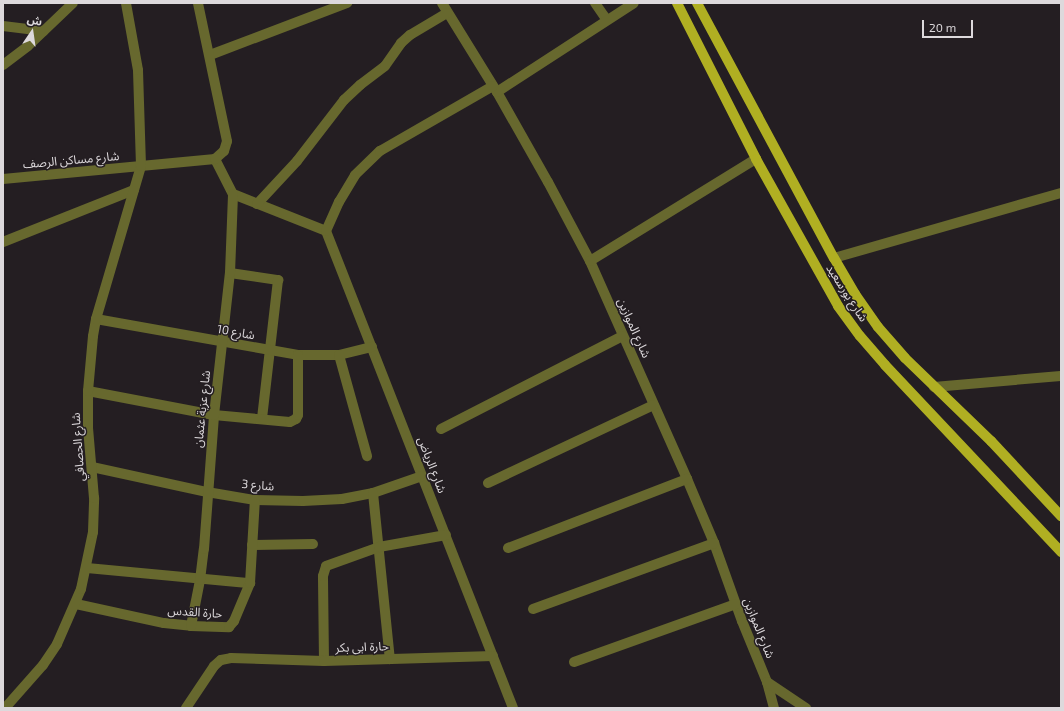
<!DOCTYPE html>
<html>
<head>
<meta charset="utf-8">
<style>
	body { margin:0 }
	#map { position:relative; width:1064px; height:711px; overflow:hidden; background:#241e22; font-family:"Exo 2","Noto Sans Arabic",sans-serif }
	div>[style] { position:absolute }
	.minor>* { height:10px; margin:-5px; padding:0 5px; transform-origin:5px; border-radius:5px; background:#67682e }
	.major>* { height:10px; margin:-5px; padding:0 5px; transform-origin:5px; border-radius:5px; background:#b0af22 }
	span { translate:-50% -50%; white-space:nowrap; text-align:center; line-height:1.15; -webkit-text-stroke:3px #241e22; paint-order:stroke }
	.street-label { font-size:12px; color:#ddd9dc }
	.frame { position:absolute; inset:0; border:4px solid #ddd9dc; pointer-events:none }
	.north { position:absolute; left:12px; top:12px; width:40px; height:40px; -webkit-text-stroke:3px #241e22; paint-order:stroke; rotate:13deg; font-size:11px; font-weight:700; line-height:16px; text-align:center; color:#ddd9dc }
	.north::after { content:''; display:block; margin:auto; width:14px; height:18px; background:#ddd9dc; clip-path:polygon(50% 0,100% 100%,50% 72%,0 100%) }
	.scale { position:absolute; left:922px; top:20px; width:51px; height:18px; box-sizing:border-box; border:2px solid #ddd9dc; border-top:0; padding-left:5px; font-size:12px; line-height:14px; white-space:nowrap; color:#ddd9dc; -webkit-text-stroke:3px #241e22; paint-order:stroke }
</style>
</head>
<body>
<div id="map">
	<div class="minor">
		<i style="left:442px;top:3px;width:105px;rotate:58.3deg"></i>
		<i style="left:497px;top:92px;width:103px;rotate:60.5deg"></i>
		<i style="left:548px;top:182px;width:89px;rotate:62deg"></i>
		<i style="left:590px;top:261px;width:239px;rotate:66deg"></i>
		<i style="left:687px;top:479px;width:69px;rotate:67.1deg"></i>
		<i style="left:714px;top:543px;width:83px;rotate:70.3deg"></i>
		<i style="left:742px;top:621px;width:66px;rotate:67.7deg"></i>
		<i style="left:767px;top:682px;width:27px;rotate:75deg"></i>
		<i style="left:595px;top:3px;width:19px;rotate:55deg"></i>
		<i style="left:3px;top:26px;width:41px;rotate:7deg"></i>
		<i style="left:210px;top:55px;width:147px;rotate:-20.8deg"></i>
		<i style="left:3px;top:65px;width:31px;rotate:-37deg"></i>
		<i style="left:28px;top:46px;width:62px;rotate:-43.7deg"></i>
		<i style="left:497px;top:92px;width:163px;rotate:-33deg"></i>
		<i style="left:215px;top:159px;width:39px;rotate:63deg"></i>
		<i style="left:233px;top:194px;width:100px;rotate:21.7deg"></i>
		<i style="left:3px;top:179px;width:213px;rotate:-5.4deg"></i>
		<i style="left:215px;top:159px;width:12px;rotate:-42deg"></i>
		<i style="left:224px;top:151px;width:10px;rotate:-73deg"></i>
		<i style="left:227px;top:141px;width:141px;rotate:-101.9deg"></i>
		<i style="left:257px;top:204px;width:59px;rotate:-47.1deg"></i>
		<i style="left:297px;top:161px;width:77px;rotate:-52.4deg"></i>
		<i style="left:344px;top:100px;width:22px;rotate:-43deg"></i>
		<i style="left:360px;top:85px;width:31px;rotate:-37deg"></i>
		<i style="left:385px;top:66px;width:28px;rotate:-55deg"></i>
		<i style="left:401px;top:43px;width:12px;rotate:-42deg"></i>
		<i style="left:410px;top:35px;width:43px;rotate:-30.7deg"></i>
		<i style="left:326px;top:231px;width:512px;rotate:68.59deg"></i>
		<i style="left:326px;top:231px;width:32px;rotate:-66deg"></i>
		<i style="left:339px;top:202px;width:31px;rotate:-59deg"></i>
		<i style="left:355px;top:175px;width:35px;rotate:-44deg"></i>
		<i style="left:380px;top:151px;width:130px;rotate:-29.9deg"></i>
		<i style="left:3px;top:242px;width:141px;rotate:-21.7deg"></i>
		<i style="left:834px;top:258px;width:236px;rotate:-16deg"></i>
		<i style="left:590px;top:261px;width:195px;rotate:-31.6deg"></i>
		<i style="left:230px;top:273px;width:49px;rotate:8.3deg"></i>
		<i style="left:278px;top:280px;width:140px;rotate:96.6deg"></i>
		<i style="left:96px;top:319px;width:205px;rotate:10.1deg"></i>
		<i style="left:298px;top:355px;width:41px"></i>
		<i style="left:339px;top:355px;width:34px;rotate:-14deg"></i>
		<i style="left:339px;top:355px;width:105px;rotate:74.5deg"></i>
		<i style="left:934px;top:387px;width:127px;rotate:-5deg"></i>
		<i style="left:88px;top:391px;width:128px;rotate:10.8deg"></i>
		<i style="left:214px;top:415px;width:76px;rotate:5.3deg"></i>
		<i style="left:290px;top:422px;width:7px;rotate:-27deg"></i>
		<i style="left:296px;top:419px;width:4px;rotate:-63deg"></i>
		<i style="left:298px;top:415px;width:60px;rotate:-90deg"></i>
		<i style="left:441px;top:429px;width:204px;rotate:-27.1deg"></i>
		<i style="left:92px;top:467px;width:118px;rotate:12.3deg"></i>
		<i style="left:207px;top:492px;width:49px;rotate:9.5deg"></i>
		<i style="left:255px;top:500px;width:48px;rotate:1.2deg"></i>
		<i style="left:303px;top:501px;width:39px;rotate:-3deg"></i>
		<i style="left:342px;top:499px;width:32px;rotate:-11deg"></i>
		<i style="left:373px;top:493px;width:52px;rotate:-19.1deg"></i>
		<i style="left:488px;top:483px;width:183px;rotate:-25.2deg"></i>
		<i style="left:373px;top:493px;width:167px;rotate:84.2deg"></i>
		<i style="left:252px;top:545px;width:61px;rotate:-0.9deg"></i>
		<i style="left:508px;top:548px;width:192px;rotate:-21.1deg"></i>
		<i style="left:87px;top:568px;width:164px;rotate:5.3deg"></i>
		<i style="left:76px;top:604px;width:90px;rotate:12.2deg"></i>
		<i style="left:164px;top:623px;width:27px;rotate:6deg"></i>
		<i style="left:191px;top:626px;width:38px;rotate:2deg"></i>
		<i style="left:229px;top:627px;width:8px;rotate:-50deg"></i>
		<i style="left:234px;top:621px;width:41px;rotate:-67.2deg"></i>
		<i style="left:250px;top:583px;width:83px;rotate:-86.6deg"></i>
		<i style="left:533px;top:609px;width:193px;rotate:-20deg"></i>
		<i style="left:191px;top:626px;width:47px;rotate:-78.9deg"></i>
		<i style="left:200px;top:580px;width:31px;rotate:-83deg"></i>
		<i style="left:204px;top:549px;width:134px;rotate:-85.7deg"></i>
		<i style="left:214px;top:415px;width:143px;rotate:-83.6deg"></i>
		<i style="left:230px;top:273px;width:79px;rotate:-87.8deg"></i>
		<i style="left:324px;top:661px;width:85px;rotate:-90.7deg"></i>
		<i style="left:323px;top:576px;width:10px;rotate:-73deg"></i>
		<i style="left:326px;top:566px;width:56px;rotate:-19.7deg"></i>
		<i style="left:379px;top:547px;width:68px;rotate:-10.2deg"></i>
		<i style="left:574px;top:662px;width:172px;rotate:-19.7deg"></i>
		<i style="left:767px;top:682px;width:47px;rotate:33.7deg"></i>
		<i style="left:5px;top:708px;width:57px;rotate:-48.5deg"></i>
		<i style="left:43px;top:665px;width:25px;rotate:-56deg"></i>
		<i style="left:57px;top:644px;width:60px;rotate:-66.4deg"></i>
		<i style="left:81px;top:589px;width:58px;rotate:-78.1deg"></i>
		<i style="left:93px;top:532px;width:34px;rotate:-88deg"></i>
		<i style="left:94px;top:498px;width:70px;rotate:-94.9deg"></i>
		<i style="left:88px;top:428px;width:37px;rotate:-90deg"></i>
		<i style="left:88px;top:391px;width:55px;rotate:-84.8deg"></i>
		<i style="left:93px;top:336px;width:17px;rotate:-80deg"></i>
		<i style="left:96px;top:319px;width:159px;rotate:-73.6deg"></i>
		<i style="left:141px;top:166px;width:96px;rotate:-91.8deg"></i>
		<i style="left:138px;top:70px;width:68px;rotate:-100.2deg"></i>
		<i style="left:186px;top:708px;width:50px;rotate:-56.3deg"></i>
		<i style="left:214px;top:666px;width:9px;rotate:-41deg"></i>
		<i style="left:221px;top:660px;width:10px;rotate:-11deg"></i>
		<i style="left:231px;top:658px;width:93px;rotate:1.8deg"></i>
		<i style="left:324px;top:661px;width:169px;rotate:-1.7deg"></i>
	</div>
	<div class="major">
		<i style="left:677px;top:3px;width:175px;rotate:63.1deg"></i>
		<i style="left:756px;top:159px;width:168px;rotate:60.8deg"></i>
		<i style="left:838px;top:306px;width:37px;rotate:54deg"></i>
		<i style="left:860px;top:336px;width:38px;rotate:49deg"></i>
		<i style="left:885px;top:365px;width:257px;rotate:46.7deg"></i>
		<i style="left:697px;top:3px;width:289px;rotate:61.8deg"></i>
		<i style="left:834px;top:258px;width:42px;rotate:59.7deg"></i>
		<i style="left:855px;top:294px;width:40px;rotate:55.1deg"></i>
		<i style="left:878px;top:327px;width:41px;rotate:48.9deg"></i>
		<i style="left:905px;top:358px;width:120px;rotate:44deg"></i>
		<i style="left:991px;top:441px;width:103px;rotate:47deg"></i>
	</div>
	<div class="street-label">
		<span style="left:71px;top:160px;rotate:-5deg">شارع مساكن الرصف</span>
		<span style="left:847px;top:293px;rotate:57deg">شارع بورسعيد</span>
		<span style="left:634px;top:328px;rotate:66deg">شارع الموازين</span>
		<span style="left:236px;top:332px;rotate:10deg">شارع 10</span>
		<span style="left:202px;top:409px;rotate:-84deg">شارع عزبة عثمان</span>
		<span style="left:78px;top:447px;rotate:-94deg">شارع الحصافي</span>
		<span style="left:432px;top:465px;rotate:69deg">شارع الرياض</span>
		<span style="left:258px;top:485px;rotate:5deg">شارع 3</span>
		<span style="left:195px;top:612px;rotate:4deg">حارة القدس</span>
		<span style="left:759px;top:628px;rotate:68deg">شارع الموازين</span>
		<span style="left:362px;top:647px;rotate:-2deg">حارة ابى بكر</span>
	</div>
	<div class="frame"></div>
	<div class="north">ش</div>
	<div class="scale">20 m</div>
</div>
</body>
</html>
